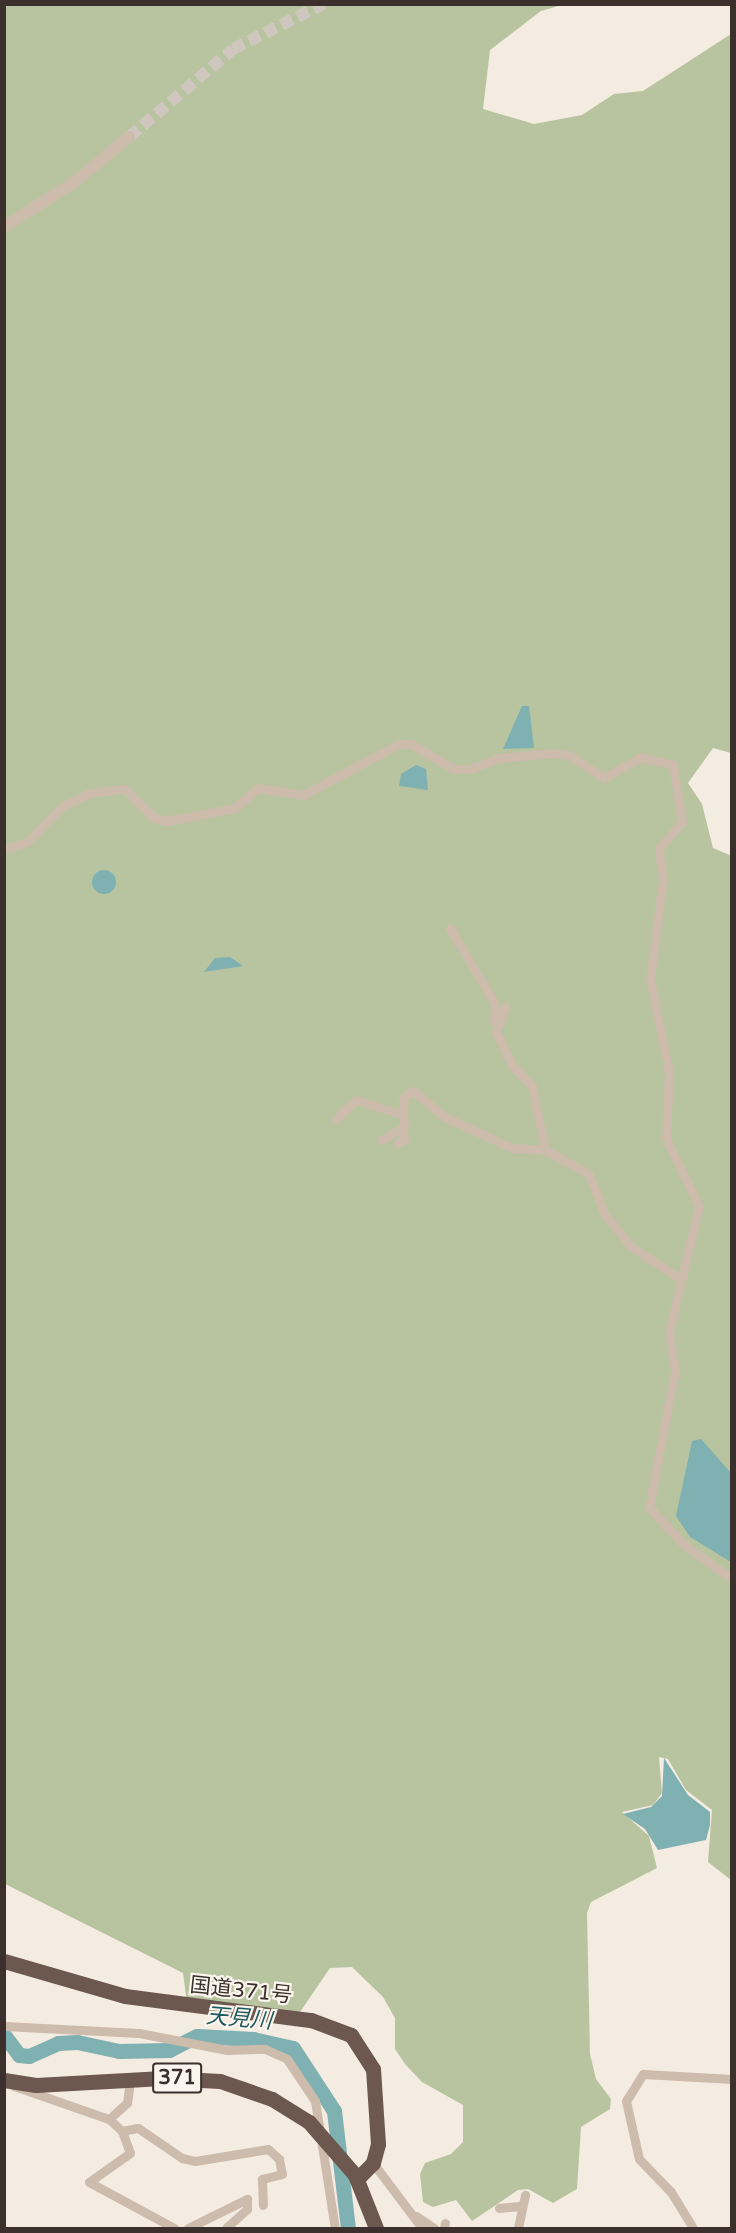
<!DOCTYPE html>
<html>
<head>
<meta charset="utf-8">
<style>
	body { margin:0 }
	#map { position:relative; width:736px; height:2233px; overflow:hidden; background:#f4ebe1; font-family:"Varela Round","Noto Sans JP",sans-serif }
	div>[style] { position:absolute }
	.green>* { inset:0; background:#b8c4a0 }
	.water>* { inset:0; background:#7fb0b2 }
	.round { border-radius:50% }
	.river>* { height:15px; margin:-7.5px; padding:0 7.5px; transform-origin:7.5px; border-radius:7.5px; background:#7fb0b2 }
	.tertiary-tunnel>* { height:12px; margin-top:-6px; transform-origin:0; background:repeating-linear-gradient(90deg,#cfc6bd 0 12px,transparent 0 18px) }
	.minor>* { height:9px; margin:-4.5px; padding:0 4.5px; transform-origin:4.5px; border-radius:4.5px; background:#cdbbac }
	.tertiary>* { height:12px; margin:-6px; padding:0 6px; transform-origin:6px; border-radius:6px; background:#cdbbac }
	.trunk>* { height:15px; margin:-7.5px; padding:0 7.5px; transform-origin:7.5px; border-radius:7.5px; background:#6c584f }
	.trunk-bridge>* { height:15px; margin:-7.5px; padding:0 7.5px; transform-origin:7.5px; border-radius:7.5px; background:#6c584f }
	span { translate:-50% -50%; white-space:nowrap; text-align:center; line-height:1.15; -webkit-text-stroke:4.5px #fbf5ee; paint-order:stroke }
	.shield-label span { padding:2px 4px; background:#fbf5ee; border:2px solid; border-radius:4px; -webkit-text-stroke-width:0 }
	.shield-label { font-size:20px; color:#3b302b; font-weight:700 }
	.street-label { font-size:21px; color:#3b302b }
	.water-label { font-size:22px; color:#1f5a5e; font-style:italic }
	.frame { position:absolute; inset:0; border:6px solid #3b302b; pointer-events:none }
</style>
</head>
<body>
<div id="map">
	<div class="green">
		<i style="clip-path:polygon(4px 5px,562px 5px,541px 11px,490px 50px,483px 109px,534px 124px,582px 115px,614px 94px,643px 91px,731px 34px,731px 753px,713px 748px,688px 783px,702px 804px,713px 848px,732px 856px,731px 1880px,708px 1862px,712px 1810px,686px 1790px,668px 1759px,659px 1757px,662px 1793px,653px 1805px,622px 1812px,649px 1836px,657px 1868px,591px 1902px,587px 1913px,590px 2054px,596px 2079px,611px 2099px,610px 2109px,581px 2127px,577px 2189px,553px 2203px,528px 2189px,518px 2190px,472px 2221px,456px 2200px,433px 2207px,423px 2202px,420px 2174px,425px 2163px,451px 2154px,463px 2142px,463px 2105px,422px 2082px,405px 2064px,395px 2049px,395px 2018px,383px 1997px,352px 1967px,330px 1968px,300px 2012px,187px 2003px,183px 1973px,5px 1884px)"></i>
	</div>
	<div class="water">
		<i style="clip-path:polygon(522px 706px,529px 706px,534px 748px,503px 749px)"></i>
		<i style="clip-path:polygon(416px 765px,426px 769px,428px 790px,399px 786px,401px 774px)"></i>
		<i class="round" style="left:92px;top:870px;width:24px;height:24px"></i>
		<i style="clip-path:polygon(230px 957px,243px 966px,204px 972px,215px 958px)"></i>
		<i style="clip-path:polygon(701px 1439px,731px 1473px,731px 1562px,690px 1537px,676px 1516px,692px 1441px)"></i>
		<i style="clip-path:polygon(664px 1758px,688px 1795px,710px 1812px,710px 1825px,706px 1840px,658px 1850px,645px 1829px,623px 1814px,651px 1807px,662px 1796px)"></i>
	</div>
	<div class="river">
		<i style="left:4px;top:2035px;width:25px;rotate:53deg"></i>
		<i style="left:19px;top:2055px;width:10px;rotate:6deg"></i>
		<i style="left:29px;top:2056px;width:32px;rotate:-24deg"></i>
		<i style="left:58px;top:2043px;width:19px;rotate:-3deg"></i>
		<i style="left:77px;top:2042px;width:43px;rotate:12.1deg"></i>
		<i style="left:119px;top:2051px;width:50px;rotate:-1.1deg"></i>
		<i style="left:169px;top:2050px;width:31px;rotate:-27deg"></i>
		<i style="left:197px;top:2036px;width:56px;rotate:3.1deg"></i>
		<i style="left:253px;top:2039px;width:41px;rotate:12.7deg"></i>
		<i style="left:293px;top:2048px;width:75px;rotate:56.9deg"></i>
		<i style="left:334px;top:2111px;width:118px;rotate:83.2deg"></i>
	</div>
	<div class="tertiary-tunnel">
		<i style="left:129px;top:137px;width:136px;rotate:-40.2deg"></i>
		<i style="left:233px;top:49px;width:101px;rotate:-26.6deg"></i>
	</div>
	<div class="minor">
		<i style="left:4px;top:849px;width:24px;rotate:-17deg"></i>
		<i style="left:27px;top:842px;width:51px;rotate:-45deg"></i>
		<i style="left:63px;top:806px;width:30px;rotate:-26deg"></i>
		<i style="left:90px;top:793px;width:35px;rotate:-7deg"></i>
		<i style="left:125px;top:789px;width:41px;rotate:45deg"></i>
		<i style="left:154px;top:818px;width:13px;rotate:13deg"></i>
		<i style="left:167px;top:821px;width:69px;rotate:-10.8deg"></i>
		<i style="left:235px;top:808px;width:30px;rotate:-41deg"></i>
		<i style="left:258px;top:788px;width:46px;rotate:8.8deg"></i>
		<i style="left:303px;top:795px;width:109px;rotate:-28deg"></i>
		<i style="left:399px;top:744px;width:12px"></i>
		<i style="left:411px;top:744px;width:50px;rotate:30.2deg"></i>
		<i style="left:454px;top:769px;width:16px"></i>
		<i style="left:470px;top:769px;width:30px;rotate:-21deg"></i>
		<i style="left:498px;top:758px;width:56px;rotate:-5.1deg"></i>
		<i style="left:554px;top:753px;width:15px;rotate:8deg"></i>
		<i style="left:569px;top:755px;width:42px;rotate:33.3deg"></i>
		<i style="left:604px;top:778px;width:43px;rotate:-29.6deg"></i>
		<i style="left:641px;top:757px;width:33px;rotate:14deg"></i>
		<i style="left:673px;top:765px;width:58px;rotate:81deg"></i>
		<i style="left:682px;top:822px;width:35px;rotate:131deg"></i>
		<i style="left:659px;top:848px;width:32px;rotate:83deg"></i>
		<i style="left:663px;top:880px;width:100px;rotate:97.5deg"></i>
		<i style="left:650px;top:979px;width:95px;rotate:78.5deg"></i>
		<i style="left:669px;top:1072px;width:67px;rotate:92.6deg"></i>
		<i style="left:666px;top:1139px;width:75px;rotate:63.8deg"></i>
		<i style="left:699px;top:1206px;width:130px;rotate:103.4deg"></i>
		<i style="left:669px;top:1332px;width:38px;rotate:81deg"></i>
		<i style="left:675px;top:1370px;width:139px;rotate:100.7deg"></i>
		<i style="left:649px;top:1507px;width:50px;rotate:47.4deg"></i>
		<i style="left:683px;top:1544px;width:60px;rotate:35.5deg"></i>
		<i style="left:450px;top:928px;width:88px;rotate:59.4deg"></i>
		<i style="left:495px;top:1004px;width:18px;rotate:93deg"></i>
		<i style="left:505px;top:1007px;width:27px;rotate:110deg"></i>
		<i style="left:496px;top:1032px;width:37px;rotate:64deg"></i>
		<i style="left:512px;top:1065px;width:29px;rotate:46deg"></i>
		<i style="left:532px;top:1086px;width:65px;rotate:78.5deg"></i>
		<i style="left:336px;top:1119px;width:28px;rotate:-44deg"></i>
		<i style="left:356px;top:1100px;width:47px;rotate:17.3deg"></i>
		<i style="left:381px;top:1140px;width:26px;rotate:-29deg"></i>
		<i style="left:404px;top:1127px;width:29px;rotate:-92deg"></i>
		<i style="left:403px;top:1098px;width:12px;rotate:-35deg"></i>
		<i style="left:413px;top:1091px;width:41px;rotate:39.1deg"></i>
		<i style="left:445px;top:1117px;width:74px;rotate:24.8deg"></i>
		<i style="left:512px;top:1148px;width:33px;rotate:3deg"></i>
		<i style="left:545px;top:1150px;width:50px;rotate:28.6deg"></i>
		<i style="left:589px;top:1174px;width:42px;rotate:69deg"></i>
		<i style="left:604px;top:1213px;width:43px;rotate:51.5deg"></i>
		<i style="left:631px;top:1247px;width:58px;rotate:32.3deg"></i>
		<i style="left:398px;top:1143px;width:8px;rotate:-30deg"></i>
		<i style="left:405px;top:1139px;width:11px;rotate:-112deg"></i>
		<i style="left:4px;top:2026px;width:135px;rotate:3deg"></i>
		<i style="left:139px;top:2033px;width:90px;rotate:10.9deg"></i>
		<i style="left:227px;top:2050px;width:38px;rotate:-2deg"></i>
		<i style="left:265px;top:2049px;width:24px;rotate:24deg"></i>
		<i style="left:287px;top:2059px;width:50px;rotate:56.3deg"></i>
		<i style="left:315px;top:2101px;width:129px;rotate:81.1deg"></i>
		<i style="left:14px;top:2086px;width:101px;rotate:19.2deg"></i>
		<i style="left:109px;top:2119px;width:18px;rotate:43deg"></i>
		<i style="left:122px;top:2131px;width:23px;rotate:70deg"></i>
		<i style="left:130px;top:2153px;width:50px;rotate:144.7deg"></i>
		<i style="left:89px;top:2182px;width:97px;rotate:28.4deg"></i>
		<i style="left:109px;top:2119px;width:24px;rotate:-42deg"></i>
		<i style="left:127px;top:2103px;width:21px;rotate:-82deg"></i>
		<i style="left:122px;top:2131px;width:16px;rotate:-11deg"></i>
		<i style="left:138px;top:2128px;width:53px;rotate:34.3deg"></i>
		<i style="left:182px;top:2158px;width:13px;rotate:13deg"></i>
		<i style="left:195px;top:2161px;width:74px;rotate:-9.3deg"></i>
		<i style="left:268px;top:2149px;width:15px;rotate:42deg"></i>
		<i style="left:279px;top:2159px;width:15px;rotate:79deg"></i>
		<i style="left:282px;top:2174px;width:21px;rotate:166deg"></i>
		<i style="left:262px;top:2179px;width:26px;rotate:88deg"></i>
		<i style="left:373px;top:2163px;width:81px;rotate:53deg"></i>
		<i style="left:499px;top:2208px;width:20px;rotate:-6deg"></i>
		<i style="left:416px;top:2216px;width:22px;rotate:34deg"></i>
		<i style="left:188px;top:2228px;width:66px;rotate:-26.2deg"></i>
		<i style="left:247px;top:2199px;width:10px;rotate:90deg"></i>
		<i style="left:247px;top:2209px;width:28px;rotate:138deg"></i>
		<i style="left:444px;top:2228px;width:5px;rotate:-79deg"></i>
		<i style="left:518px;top:2228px;width:34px;rotate:-78deg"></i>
		<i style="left:693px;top:2228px;width:42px;rotate:-121.4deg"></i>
		<i style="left:671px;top:2192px;width:46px;rotate:-134.1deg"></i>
		<i style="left:639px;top:2159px;width:59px;rotate:-102.6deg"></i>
		<i style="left:626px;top:2101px;width:32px;rotate:-58deg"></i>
		<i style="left:643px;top:2074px;width:89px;rotate:3.2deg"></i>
	</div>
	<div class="tertiary">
		<i style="left:4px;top:227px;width:85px;rotate:-32.6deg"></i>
		<i style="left:76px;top:181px;width:69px;rotate:-39.7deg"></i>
	</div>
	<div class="trunk">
		<i style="left:4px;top:1961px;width:126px;rotate:16.1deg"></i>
		<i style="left:125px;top:1996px;width:188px;rotate:7.4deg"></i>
		<i style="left:311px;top:2020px;width:43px;rotate:20.6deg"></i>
		<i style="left:351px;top:2035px;width:40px;rotate:57.1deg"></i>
		<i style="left:373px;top:2069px;width:75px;rotate:86.2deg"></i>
		<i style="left:378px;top:2144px;width:20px;rotate:105deg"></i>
		<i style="left:373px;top:2163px;width:23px;rotate:135deg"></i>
		<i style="left:36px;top:2085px;width:127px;rotate:-3.2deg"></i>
		<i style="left:163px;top:2078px;width:57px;rotate:3deg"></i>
		<i style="left:220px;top:2081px;width:55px;rotate:19.1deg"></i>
		<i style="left:272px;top:2099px;width:44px;rotate:31.9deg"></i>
		<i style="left:355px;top:2175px;width:57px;rotate:68.4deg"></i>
	</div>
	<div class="trunk-bridge">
		<i style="left:4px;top:2080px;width:32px;rotate:9deg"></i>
		<i style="left:309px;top:2122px;width:70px;rotate:49deg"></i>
	</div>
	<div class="shield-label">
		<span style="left:177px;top:2078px">371</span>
	</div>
	<div class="street-label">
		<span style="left:241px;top:1991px;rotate:6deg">国道371号</span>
	</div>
	<div class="water-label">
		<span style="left:239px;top:2019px;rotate:5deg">天見川</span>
	</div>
	<div class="frame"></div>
</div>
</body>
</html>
